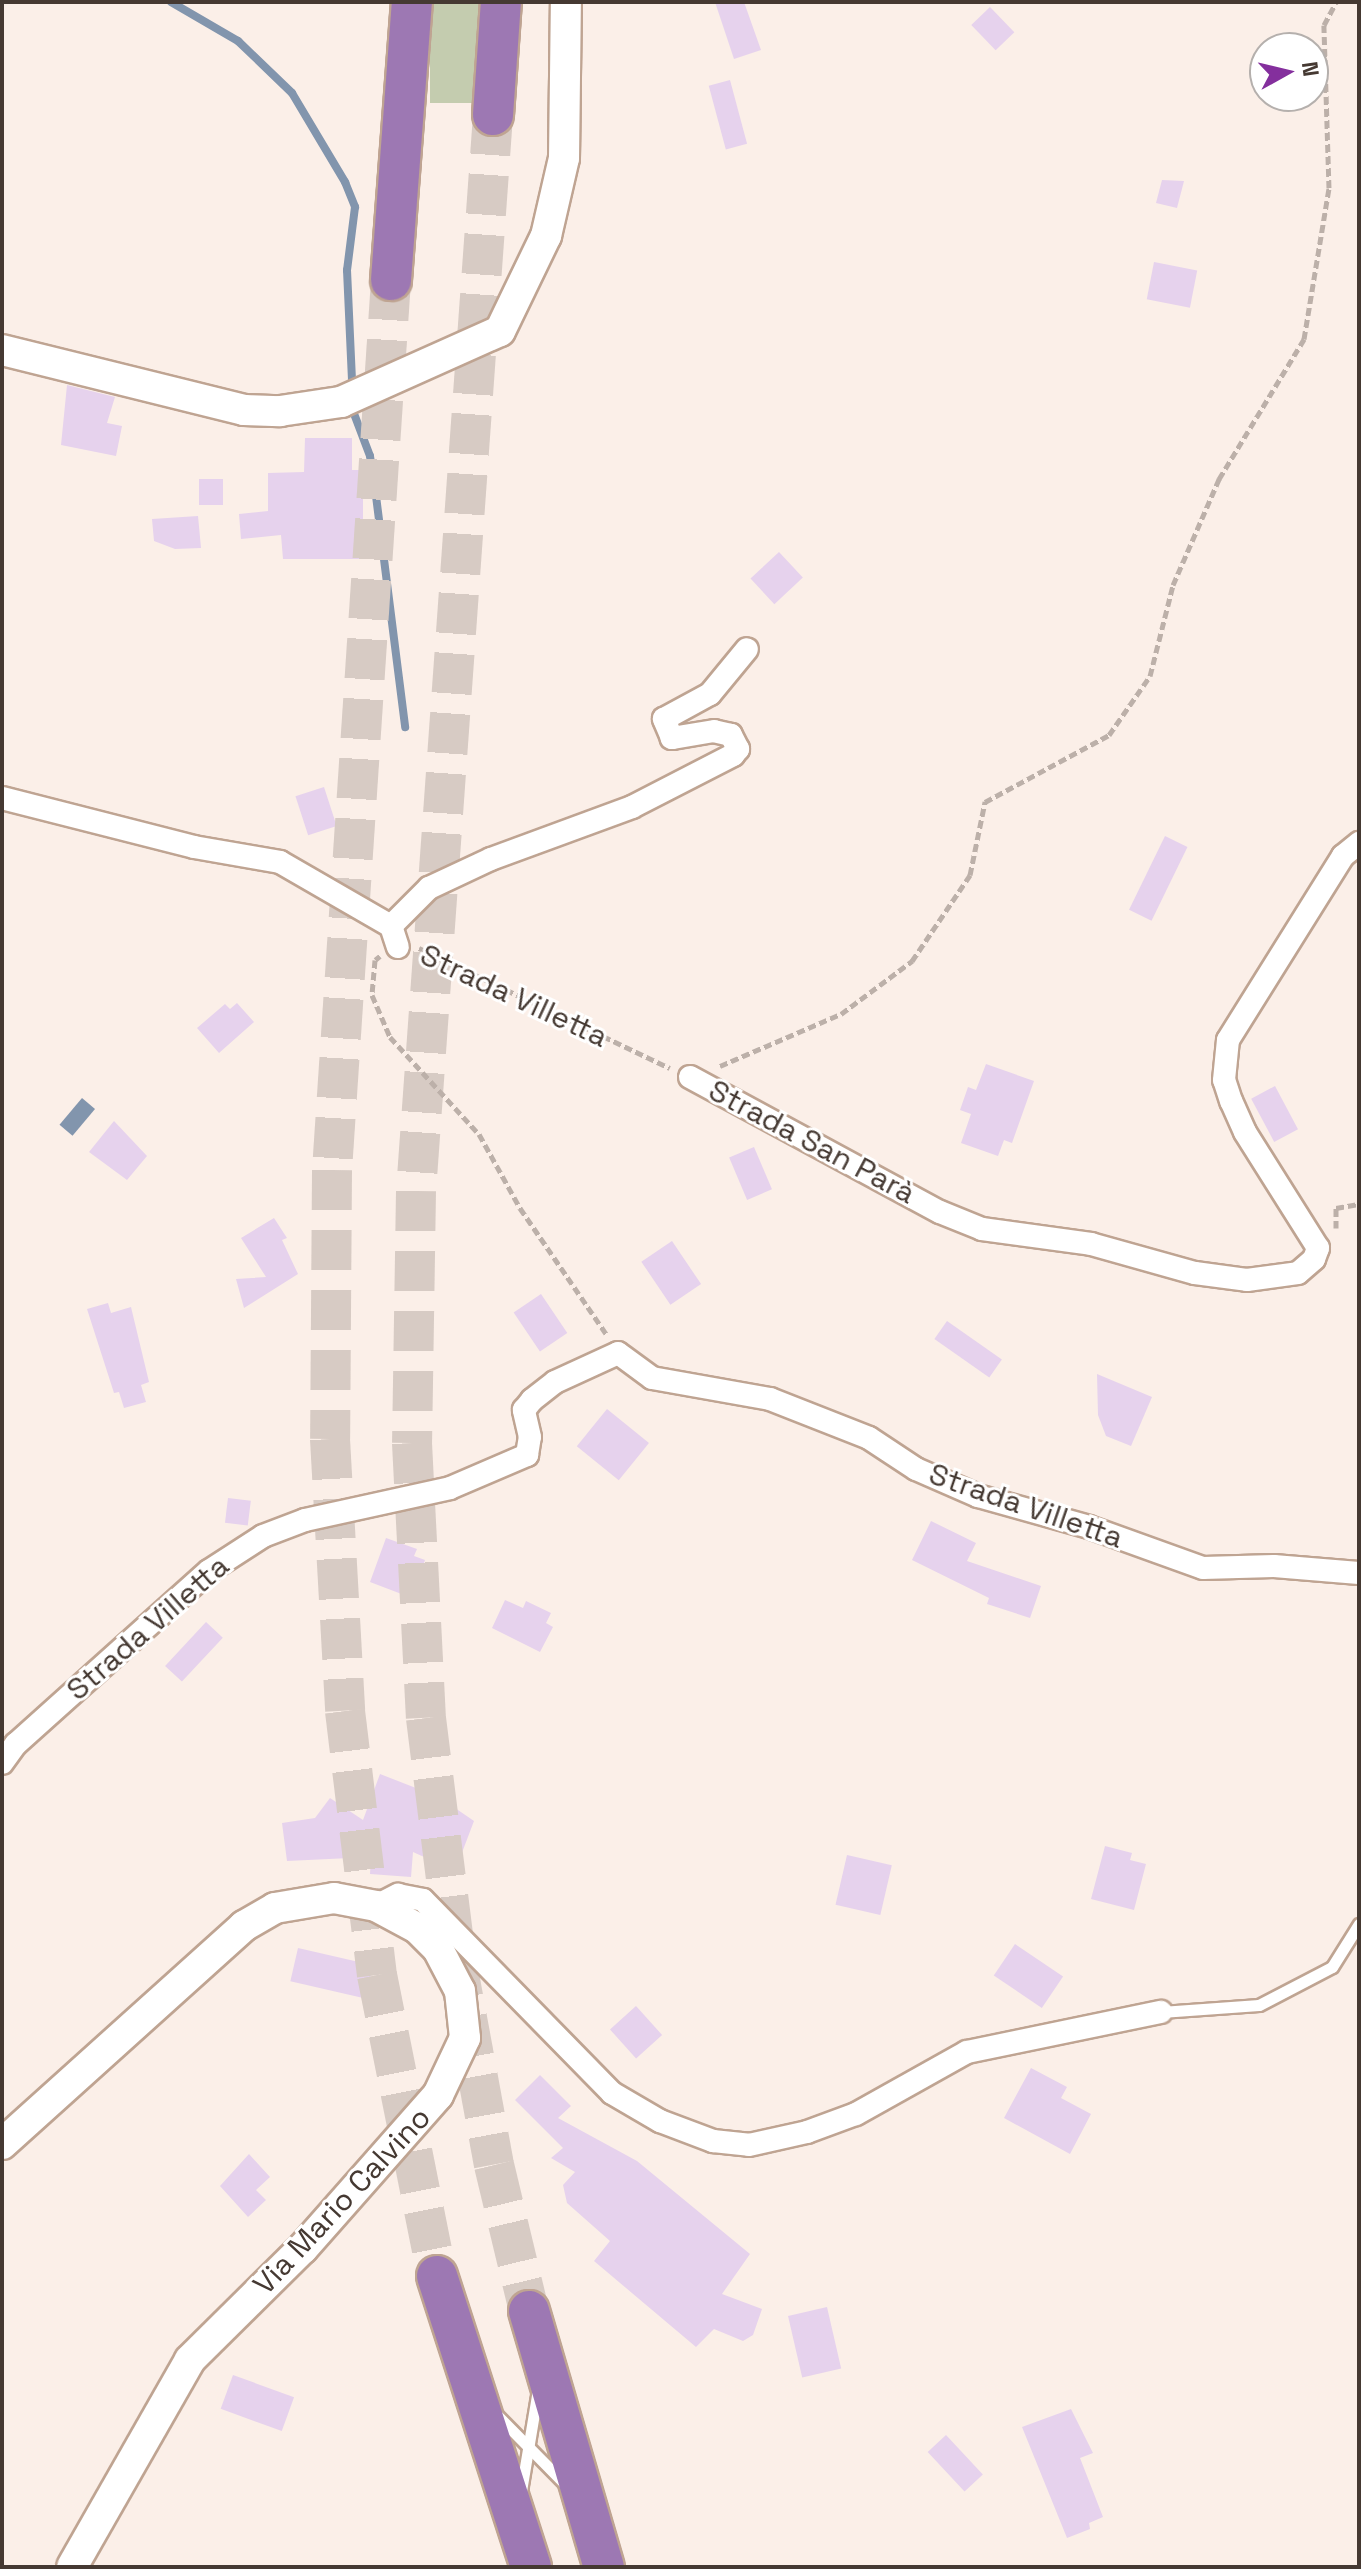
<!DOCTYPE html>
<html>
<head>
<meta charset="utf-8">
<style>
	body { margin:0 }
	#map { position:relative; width:1361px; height:2569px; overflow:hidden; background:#fbefe8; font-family:"Space Grotesk",sans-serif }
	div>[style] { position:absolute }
	.green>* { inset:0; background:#c4ccaf; transform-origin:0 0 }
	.water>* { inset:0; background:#8295ad; transform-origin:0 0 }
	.stream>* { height:8px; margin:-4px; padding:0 4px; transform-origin:4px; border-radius:4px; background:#8295ad }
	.building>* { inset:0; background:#e6d2ed; transform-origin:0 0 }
	.highway-tunnel>* { height:40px; margin-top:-20px; transform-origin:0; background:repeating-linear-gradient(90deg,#d7cbc4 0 40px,transparent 0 60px) }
	.path>* { height:5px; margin-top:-2.5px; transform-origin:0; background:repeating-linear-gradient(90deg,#bcb0a9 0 8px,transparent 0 12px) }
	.roads { filter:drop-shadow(2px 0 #bfa492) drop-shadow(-2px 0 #bfa492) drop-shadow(0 2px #bfa492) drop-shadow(0 -2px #bfa492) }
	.lane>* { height:11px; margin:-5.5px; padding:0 5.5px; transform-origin:5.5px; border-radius:5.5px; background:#fff }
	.street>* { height:22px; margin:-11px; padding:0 11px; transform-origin:11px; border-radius:11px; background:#fff }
	.secondary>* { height:30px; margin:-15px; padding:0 15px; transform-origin:15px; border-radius:15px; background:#fff }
	.highway>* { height:40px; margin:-20px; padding:0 20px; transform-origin:20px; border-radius:20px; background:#9d78b3 }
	span { translate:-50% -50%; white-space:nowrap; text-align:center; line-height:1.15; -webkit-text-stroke:6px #fff; paint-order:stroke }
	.street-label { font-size:30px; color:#453932 }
	.frame { position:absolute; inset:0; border:4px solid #453932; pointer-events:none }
	.north { position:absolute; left:1249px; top:32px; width:80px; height:80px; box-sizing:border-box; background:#fff; border:2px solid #b5b0ad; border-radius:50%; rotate:82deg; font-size:22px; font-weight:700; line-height:32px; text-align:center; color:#453932 }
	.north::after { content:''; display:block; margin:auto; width:28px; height:36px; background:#842f9d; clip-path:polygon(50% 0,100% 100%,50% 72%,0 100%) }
</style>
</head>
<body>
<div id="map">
	<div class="green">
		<i style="left:430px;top:2px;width:54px;height:101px"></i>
	</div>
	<div class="water">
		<i style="left:82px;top:1098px;width:17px;height:35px;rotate:40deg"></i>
	</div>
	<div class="stream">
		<i style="left:171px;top:2px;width:78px;rotate:30.2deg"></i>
		<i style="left:238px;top:41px;width:75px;rotate:43.9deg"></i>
		<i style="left:292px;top:93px;width:104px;rotate:59.2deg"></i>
		<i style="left:345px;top:182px;width:27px;rotate:68deg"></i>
		<i style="left:355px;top:207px;width:64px;rotate:97.2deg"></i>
		<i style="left:347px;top:270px;width:110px;rotate:87.4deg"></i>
		<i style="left:353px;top:411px;width:48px;rotate:69.3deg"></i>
		<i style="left:370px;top:456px;width:40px;rotate:81.5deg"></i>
		<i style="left:376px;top:496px;width:233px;rotate:82.8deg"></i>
	</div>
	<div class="building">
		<i style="clip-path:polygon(715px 2px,744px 2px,761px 50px,734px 59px)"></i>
		<i style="left:990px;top:7px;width:35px;height:26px;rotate:46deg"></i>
		<i style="left:730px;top:80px;width:66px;height:22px;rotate:75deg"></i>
		<i style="clip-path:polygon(1162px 180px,1184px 181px,1177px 208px,1156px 203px)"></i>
		<i style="left:1154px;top:262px;width:44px;height:38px;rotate:11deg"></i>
		<i style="clip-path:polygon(67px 385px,115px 397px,107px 423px,122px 426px,116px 456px,61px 445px)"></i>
		<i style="clip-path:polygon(305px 438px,352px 438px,352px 470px,370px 470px,369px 493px,363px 493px,363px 559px,283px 559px,281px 535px,241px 539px,239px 514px,268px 511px,268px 473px,304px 472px)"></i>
		<i style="left:199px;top:479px;width:24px;height:26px"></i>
		<i style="clip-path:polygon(198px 516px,201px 548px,175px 549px,154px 541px,152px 519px)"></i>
		<i style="left:779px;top:552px;width:35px;height:39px;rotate:47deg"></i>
		<i style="left:324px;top:787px;width:41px;height:30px;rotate:72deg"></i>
		<i style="left:1165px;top:836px;width:25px;height:82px;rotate:26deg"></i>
		<i style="clip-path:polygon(237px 1003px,254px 1022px,219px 1053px,197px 1028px,225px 1004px,230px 1009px)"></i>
		<i style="clip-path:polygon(986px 1064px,1034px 1081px,1012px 1143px,1004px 1140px,998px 1156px,961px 1143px,971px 1114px,960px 1110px,968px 1087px,976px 1090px)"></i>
		<i style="left:1275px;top:1086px;width:49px;height:27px;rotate:62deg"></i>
		<i style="clip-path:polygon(114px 1121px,147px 1156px,127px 1180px,89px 1152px)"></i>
		<i style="left:754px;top:1147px;width:46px;height:27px;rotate:67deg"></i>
		<i style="clip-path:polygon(274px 1218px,287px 1238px,282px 1240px,298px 1274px,244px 1308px,236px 1279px,266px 1277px,241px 1238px)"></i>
		<i style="left:672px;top:1241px;width:52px;height:37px;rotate:56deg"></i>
		<i style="left:541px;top:1294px;width:47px;height:33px;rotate:56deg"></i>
		<i style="clip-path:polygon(108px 1303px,111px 1313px,131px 1307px,149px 1382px,141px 1385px,146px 1402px,124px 1408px,119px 1392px,114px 1393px,87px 1309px)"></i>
		<i style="left:947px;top:1321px;width:67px;height:22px;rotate:35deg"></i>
		<i style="clip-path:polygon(1097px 1374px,1152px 1397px,1131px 1446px,1106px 1436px,1098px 1415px)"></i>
		<i style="left:607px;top:1409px;width:54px;height:48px;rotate:39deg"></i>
		<i style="left:228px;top:1498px;width:23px;height:25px;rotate:7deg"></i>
		<i style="clip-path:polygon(931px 1521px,976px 1543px,967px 1561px,1041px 1586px,1030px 1618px,987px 1604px,989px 1598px,912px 1560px)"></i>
		<i style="clip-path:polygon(386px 1538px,417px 1549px,414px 1556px,425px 1560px,412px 1598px,370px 1582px)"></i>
		<i style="clip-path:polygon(505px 1600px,523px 1608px,526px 1601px,551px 1613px,546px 1623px,553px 1627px,540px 1652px,492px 1628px)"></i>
		<i style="left:206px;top:1622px;width:23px;height:60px;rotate:43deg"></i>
		<i style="clip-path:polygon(380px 1774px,439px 1797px,474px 1821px,455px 1871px,413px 1852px,411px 1877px,370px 1874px,371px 1857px,287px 1861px,282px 1823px,315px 1818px,330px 1798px,363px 1820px)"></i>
		<i style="clip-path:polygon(1105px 1846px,1132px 1853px,1130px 1860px,1146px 1864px,1134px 1910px,1091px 1899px)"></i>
		<i style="left:847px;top:1855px;width:46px;height:51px;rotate:13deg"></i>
		<i style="left:1015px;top:1944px;width:58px;height:38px;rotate:34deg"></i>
		<i style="left:298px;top:1948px;width:77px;height:34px;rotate:13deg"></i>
		<i style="left:636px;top:2006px;width:39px;height:35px;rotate:48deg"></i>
		<i style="clip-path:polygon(1031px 2068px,1067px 2087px,1061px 2098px,1091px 2114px,1070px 2154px,1004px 2118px)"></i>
		<i style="clip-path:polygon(540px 2075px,571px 2106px,558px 2118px,637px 2161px,750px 2254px,722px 2294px,762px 2309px,753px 2335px,743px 2341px,714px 2329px,696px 2347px,594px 2261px,610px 2241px,567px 2203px,563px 2185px,575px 2172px,551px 2158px,563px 2148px,515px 2100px)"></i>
		<i style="clip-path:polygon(249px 2154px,270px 2177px,256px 2190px,266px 2200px,248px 2217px,220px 2186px)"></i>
		<i style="left:827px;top:2307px;width:63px;height:40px;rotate:77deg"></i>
		<i style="left:233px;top:2375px;width:65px;height:36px;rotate:20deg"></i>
		<i style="clip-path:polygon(1071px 2409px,1093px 2453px,1080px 2458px,1103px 2517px,1089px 2523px,1090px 2529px,1067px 2538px,1022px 2427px)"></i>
		<i style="left:946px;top:2435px;width:54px;height:25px;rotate:47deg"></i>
	</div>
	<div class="highway-tunnel">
		<i style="left:493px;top:115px;width:1079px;rotate:94.09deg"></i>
		<i style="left:416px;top:1191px;width:252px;rotate:90.9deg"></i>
		<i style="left:412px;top:1443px;width:275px;rotate:87.1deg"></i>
		<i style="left:426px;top:1718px;width:242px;rotate:82.9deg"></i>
		<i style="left:456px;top:1958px;width:210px;rotate:79.6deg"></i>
		<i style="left:494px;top:2165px;width:150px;rotate:76.5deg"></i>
		<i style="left:391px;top:280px;width:892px;rotate:93.79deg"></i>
		<i style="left:332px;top:1170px;width:269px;rotate:90.4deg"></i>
		<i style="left:330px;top:1439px;width:272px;rotate:86.8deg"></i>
		<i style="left:345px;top:1711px;width:266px;rotate:83.1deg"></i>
		<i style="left:377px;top:1975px;width:307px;rotate:78.7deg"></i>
	</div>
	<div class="path">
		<i style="left:419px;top:948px;width:278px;rotate:25.6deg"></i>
		<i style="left:380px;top:956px;width:6px;rotate:141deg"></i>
		<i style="left:375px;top:960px;width:35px;rotate:95deg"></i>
		<i style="left:372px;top:995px;width:46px;rotate:66.8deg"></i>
		<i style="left:390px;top:1037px;width:132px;rotate:47.5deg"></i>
		<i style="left:479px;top:1134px;width:85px;rotate:61deg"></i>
		<i style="left:520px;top:1208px;width:154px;rotate:55.6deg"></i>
		<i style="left:720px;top:1066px;width:132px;rotate:-23.3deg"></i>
		<i style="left:841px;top:1014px;width:89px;rotate:-36.7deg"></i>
		<i style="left:912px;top:961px;width:104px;rotate:-56deg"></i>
		<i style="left:970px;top:875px;width:75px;rotate:-78.4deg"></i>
		<i style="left:985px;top:802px;width:141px;rotate:-28.4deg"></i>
		<i style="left:1109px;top:735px;width:72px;rotate:-55.2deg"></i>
		<i style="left:1150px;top:676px;width:94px;rotate:-75.8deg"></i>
		<i style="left:1173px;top:585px;width:116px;rotate:-66.5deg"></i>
		<i style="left:1219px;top:479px;width:164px;rotate:-58.7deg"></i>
		<i style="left:1304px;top:339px;width:153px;rotate:-80.6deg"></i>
		<i style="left:1329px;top:188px;width:163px;rotate:-91.8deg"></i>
		<i style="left:1324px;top:25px;width:26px;rotate:-62deg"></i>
		<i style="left:1336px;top:1228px;width:20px;rotate:-90deg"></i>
		<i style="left:1336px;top:1208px;width:23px;rotate:-10deg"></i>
	</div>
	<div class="roads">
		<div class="lane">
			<i style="left:1161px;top:2012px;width:98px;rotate:-4.1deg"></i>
			<i style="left:1259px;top:2005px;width:82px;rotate:-27.5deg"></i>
			<i style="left:1332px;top:1967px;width:51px;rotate:-57.9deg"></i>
			<i style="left:498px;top:2416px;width:98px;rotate:45.4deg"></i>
			<i style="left:521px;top:2491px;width:103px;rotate:-80.5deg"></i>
		</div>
		<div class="street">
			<i style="left:2px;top:798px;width:198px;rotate:14.3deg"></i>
			<i style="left:194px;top:847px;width:87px;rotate:9.9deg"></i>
			<i style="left:280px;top:862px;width:128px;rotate:30deg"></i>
			<i style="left:391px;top:926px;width:22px;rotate:72deg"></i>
			<i style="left:391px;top:926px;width:54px;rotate:-45deg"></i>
			<i style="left:429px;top:888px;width:68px;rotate:-25.1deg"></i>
			<i style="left:491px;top:859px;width:150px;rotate:-20.2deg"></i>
			<i style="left:632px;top:807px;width:114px;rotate:-27.2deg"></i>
			<i style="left:733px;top:755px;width:8px;rotate:-50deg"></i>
			<i style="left:738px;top:749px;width:16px;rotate:-117deg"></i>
			<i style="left:731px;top:735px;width:17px;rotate:-167deg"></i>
			<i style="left:714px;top:731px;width:43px;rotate:170.5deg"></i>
			<i style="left:672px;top:738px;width:21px;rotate:-113deg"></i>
			<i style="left:664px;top:719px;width:52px;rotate:-28.5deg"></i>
			<i style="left:710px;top:694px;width:58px;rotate:-50.6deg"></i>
			<i style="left:690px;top:1077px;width:284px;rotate:28.4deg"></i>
			<i style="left:940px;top:1212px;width:45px;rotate:22deg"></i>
			<i style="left:982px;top:1229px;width:110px;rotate:7.8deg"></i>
			<i style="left:1091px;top:1244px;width:108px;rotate:15.6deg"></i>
			<i style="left:1195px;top:1273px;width:52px;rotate:7.7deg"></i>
			<i style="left:1247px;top:1280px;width:51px;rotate:-7.8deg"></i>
			<i style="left:1298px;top:1273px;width:21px;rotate:-41deg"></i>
			<i style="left:1314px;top:1259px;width:12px;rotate:-70deg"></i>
			<i style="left:1318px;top:1248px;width:137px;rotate:-122.2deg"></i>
			<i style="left:1245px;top:1132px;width:34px;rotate:-114deg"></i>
			<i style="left:1231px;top:1101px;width:22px;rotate:-108deg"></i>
			<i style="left:1224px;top:1080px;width:40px;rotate:-84.3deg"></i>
			<i style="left:1228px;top:1040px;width:217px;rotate:-58deg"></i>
			<i style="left:1343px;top:856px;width:21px;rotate:-39deg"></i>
			<i style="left:2px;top:1763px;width:24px;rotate:-54deg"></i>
			<i style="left:16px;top:1744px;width:259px;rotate:-41.9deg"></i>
			<i style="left:209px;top:1571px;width:64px;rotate:-32.9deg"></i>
			<i style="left:263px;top:1536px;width:45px;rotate:-20.9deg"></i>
			<i style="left:305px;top:1520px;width:148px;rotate:-12.4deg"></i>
			<i style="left:450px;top:1488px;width:84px;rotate:-23.2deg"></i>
			<i style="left:527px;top:1455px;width:18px;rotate:-81deg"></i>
			<i style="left:530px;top:1437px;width:28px;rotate:-103deg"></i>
			<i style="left:524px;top:1410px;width:13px;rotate:-51deg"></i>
			<i style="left:532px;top:1400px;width:29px;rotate:-38deg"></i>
			<i style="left:555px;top:1382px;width:69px;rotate:-24.7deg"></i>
			<i style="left:618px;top:1353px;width:42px;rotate:36.3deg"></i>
			<i style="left:652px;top:1378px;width:120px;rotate:10.1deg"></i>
			<i style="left:770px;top:1399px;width:106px;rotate:21.5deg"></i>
			<i style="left:869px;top:1438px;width:56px;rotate:33.4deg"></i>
			<i style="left:916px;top:1469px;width:68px;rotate:23.5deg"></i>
			<i style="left:978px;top:1496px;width:115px;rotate:15.6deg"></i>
			<i style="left:1089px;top:1527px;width:121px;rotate:19.8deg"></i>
			<i style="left:1203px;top:1568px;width:71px;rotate:-1.6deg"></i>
			<i style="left:1274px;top:1566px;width:85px;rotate:4.7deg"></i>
			<i style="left:376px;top:1906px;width:25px;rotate:-27deg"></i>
			<i style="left:398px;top:1895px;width:25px;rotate:11deg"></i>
			<i style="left:423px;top:1900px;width:270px;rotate:45.6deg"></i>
			<i style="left:612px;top:2093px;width:56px;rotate:30.3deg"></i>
			<i style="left:660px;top:2121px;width:57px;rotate:20.7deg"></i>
			<i style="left:713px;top:2141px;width:36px;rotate:6deg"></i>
			<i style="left:749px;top:2145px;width:59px;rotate:-12.6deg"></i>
			<i style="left:807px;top:2132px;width:52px;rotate:-20.2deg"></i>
			<i style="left:856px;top:2114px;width:127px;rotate:-29.2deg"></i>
			<i style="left:967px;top:2052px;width:198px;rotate:-11.7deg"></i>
		</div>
		<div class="secondary">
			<i style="left:2px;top:350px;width:249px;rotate:13.9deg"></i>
			<i style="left:244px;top:410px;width:36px;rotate:2deg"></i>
			<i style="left:280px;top:411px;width:62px;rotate:-8.4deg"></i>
			<i style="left:341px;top:402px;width:174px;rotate:-24.1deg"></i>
			<i style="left:500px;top:331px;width:106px;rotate:-64.2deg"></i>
			<i style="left:546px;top:236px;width:80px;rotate:-77deg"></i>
			<i style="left:564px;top:158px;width:156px;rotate:-89.3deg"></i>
			<i style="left:2px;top:2144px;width:326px;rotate:-42deg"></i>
			<i style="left:244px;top:1926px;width:36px;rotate:-30deg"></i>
			<i style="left:275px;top:1908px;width:60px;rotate:-9.6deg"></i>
			<i style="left:334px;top:1898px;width:43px;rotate:10.8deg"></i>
			<i style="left:376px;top:1906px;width:47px;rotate:28.2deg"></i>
			<i style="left:417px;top:1928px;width:30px;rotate:45deg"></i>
			<i style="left:438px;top:1949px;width:47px;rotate:62.4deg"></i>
			<i style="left:460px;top:1991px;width:47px;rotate:83.9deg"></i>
			<i style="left:465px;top:2038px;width:63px;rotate:115.3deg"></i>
			<i style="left:438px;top:2095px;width:205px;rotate:131.4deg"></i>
			<i style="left:302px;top:2249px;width:158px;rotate:135.3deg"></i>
			<i style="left:190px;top:2360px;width:238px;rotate:119.7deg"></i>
		</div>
		<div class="highway">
			<i style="left:493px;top:115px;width:113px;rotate:-86deg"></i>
			<i style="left:391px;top:280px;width:279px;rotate:-85.7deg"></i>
			<i style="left:437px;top:2276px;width:306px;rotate:72.1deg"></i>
			<i style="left:529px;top:2311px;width:267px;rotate:73.7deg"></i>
		</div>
	</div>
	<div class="street-label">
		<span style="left:514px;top:996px;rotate:25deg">Strada Villetta</span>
		<span style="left:812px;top:1142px;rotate:28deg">Strada San Parà</span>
		<span style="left:1026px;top:1506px;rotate:19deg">Strada Villetta</span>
		<span style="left:148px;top:1628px;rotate:-41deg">Strada Villetta</span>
		<span style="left:342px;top:2201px;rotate:-47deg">Via Mario Calvino</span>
	</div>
	<div class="frame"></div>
	<div class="north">N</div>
</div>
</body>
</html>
